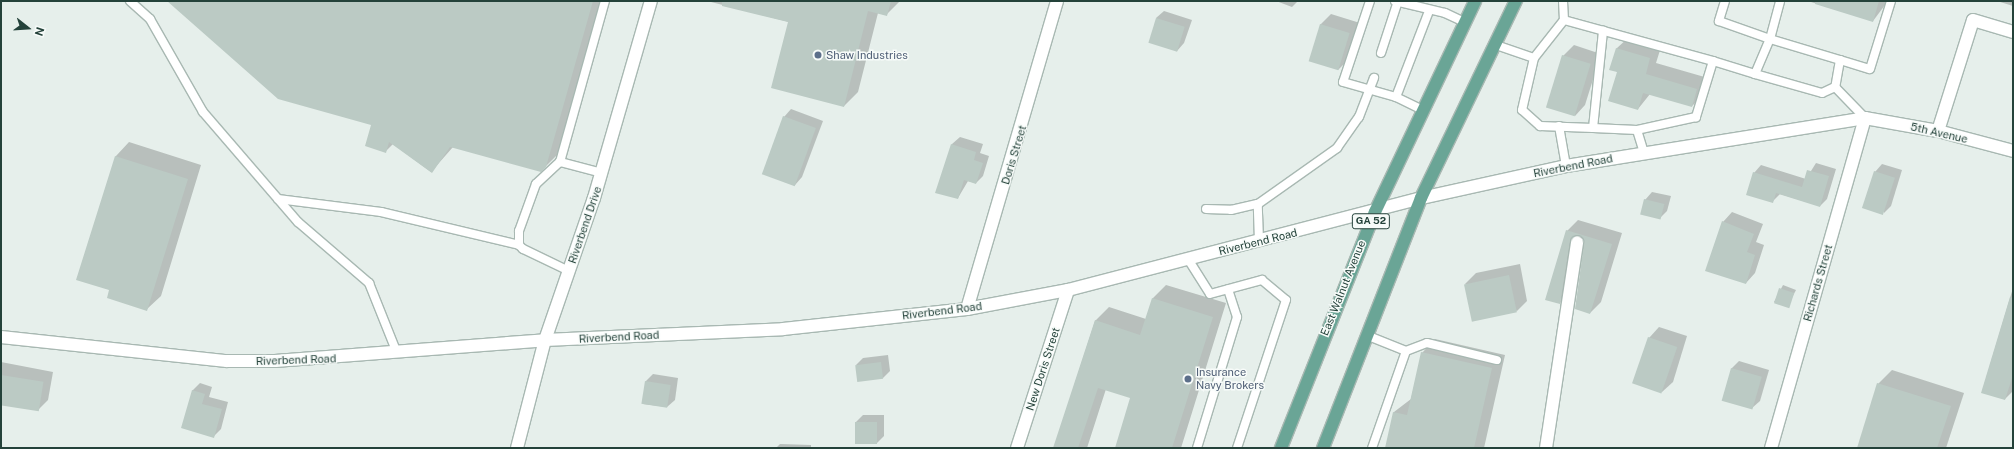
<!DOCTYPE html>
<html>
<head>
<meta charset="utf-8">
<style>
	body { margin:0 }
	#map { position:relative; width:2014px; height:449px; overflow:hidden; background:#e6efeb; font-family:"Public Sans",sans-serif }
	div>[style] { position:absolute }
	.shadow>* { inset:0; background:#0003 }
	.building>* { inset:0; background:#bbcac4; transform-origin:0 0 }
	.roads { filter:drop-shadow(1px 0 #a8b8b2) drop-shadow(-1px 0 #a8b8b2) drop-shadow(0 1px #a8b8b2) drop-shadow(0 -1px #a8b8b2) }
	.service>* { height:8px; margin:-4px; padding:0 4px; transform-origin:4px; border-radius:4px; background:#fff }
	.minor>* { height:12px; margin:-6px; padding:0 6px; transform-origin:6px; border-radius:6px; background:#fff }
	.tertiary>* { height:12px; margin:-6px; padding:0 6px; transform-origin:6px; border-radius:6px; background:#fff }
	.primary>* { height:12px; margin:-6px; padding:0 6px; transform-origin:6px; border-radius:6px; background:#6aa596 }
	.dots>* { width:11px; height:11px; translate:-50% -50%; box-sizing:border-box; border:2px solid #f7fbf9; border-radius:50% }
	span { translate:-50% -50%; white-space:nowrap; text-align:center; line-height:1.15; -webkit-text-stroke:3px #f7fbf9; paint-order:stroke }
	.shield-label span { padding:1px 3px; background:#f7fbf9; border:1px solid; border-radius:3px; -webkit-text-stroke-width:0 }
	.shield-label { font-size:10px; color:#24423a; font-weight:700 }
	.service-label { font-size:11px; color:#4e5e75 }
	.left { translate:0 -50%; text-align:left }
	.street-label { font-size:11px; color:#24423a }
	.frame { position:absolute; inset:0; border:2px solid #24423a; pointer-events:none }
	.north { position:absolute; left:8px; top:8px; width:40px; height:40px; -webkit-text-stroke:3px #f7fbf9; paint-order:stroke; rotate:107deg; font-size:11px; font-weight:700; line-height:16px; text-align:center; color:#24423a }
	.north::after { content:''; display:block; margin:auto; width:14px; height:18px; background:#24423a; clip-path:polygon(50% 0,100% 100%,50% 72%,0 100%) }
</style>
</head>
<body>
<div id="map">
	<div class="shadow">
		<i style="clip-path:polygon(168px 1px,600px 1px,557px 155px,545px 167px,453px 147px,431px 172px,393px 144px,385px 152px,372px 124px)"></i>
		<i style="clip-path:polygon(900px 1px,886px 15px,878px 13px,858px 92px,844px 106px,789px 22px,711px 2px)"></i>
		<i style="clip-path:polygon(1276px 1px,1298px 1px,1292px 7px)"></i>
		<i style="clip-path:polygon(1888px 1px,1873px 21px,1811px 2px,1812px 1px)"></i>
		<i style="clip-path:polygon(1997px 1px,2013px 1px,2013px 6px)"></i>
		<i style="clip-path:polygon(1164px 11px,1192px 20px,1184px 43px,1177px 51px,1156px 18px)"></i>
		<i style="clip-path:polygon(1331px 14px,1360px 23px,1349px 59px,1338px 70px,1320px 25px)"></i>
		<i style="clip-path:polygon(1628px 38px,1661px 47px,1656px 63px,1708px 78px,1703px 95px,1692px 106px,1650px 94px,1638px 109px,1618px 72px,1611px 69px,1617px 48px)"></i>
		<i style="clip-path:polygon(1574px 45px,1601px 54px,1585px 105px,1575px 116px,1563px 56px)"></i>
		<i style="clip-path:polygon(791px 109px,823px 121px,802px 177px,795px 185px,784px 117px)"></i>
		<i style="clip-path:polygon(960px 137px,983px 144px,980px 153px,989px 156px,983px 176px,976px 183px,968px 181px,958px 198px,952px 144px)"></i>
		<i style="clip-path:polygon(129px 142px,201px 165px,161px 296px,147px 309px,111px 290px,77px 279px,116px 156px)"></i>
		<i style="clip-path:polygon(1816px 163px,1836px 169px,1827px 199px,1820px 206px,1780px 194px,1772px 202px,1754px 173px,1761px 165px,1806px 179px)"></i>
		<i style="clip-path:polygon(1882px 164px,1902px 170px,1891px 206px,1884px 213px,1875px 172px)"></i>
		<i style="clip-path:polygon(1652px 192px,1671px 196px,1667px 211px,1660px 218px,1645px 200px)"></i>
		<i style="clip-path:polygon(1732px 212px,1763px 224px,1756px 242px,1764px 245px,1755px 273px,1746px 283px,1723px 222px)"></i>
		<i style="clip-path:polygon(1578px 220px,1622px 233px,1601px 302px,1590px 313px,1582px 235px,1570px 293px,1560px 303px,1567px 231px)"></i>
		<i style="clip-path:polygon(1520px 264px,1527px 301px,1517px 311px,1465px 284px,1476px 273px)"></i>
		<i style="clip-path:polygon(1166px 285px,1226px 303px,1181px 448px,1116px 448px,1132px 397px,1106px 389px,1087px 448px,1054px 448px,1095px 321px,1109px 307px,1146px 319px,1153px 298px)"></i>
		<i style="clip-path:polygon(1783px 285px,1796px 290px,1787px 307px,1774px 302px)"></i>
		<i style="clip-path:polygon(2013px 288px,2013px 391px,2005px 399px,1982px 392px)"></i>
		<i style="clip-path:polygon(1659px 327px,1687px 336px,1673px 382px,1662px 392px,1649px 338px)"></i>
		<i style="clip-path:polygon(1435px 339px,1505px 355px,1484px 448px,1387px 448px,1394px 412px,1411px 399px,1422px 353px)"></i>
		<i style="clip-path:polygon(888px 355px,890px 371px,883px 378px,856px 365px,863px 358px)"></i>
		<i style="clip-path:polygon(1739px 361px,1769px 370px,1760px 401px,1752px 408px,1723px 399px,1732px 368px)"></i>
		<i style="clip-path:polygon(1px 362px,53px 372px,48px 400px,38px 410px,1px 404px)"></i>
		<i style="clip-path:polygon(1892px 370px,1964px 393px,1946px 448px,1858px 448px,1878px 384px)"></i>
		<i style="clip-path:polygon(653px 374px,678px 378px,675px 400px,667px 407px,643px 404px,646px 381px)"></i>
		<i style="clip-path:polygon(200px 383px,212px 387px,209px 397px,228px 402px,221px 429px,214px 436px,192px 391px)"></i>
		<i style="clip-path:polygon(863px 415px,884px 415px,884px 436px,876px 444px,856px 422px)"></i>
		<i style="clip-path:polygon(780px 444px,811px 445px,811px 448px,776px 448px)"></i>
	</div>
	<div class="building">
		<i style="clip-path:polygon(167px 1px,593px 1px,546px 167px,541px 172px,450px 147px,432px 173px,389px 142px,386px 153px,365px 146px,371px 125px,278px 99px)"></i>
		<i style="clip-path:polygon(722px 1px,891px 1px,887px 16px,868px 11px,844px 107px,771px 88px,788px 22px,722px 6px)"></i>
		<i style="clip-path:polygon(1815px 1px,1879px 1px,1873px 22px,1815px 4px)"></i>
		<i style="left:1156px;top:18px;width:30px;height:26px;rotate:17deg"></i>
		<i style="left:1320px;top:24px;width:31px;height:39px;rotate:17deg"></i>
		<i style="clip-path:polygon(1616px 48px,1650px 58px,1646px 74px,1697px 89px,1692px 107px,1643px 93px,1638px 110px,1608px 101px,1617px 72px,1609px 70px)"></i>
		<i style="left:1562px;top:55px;width:30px;height:55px;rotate:17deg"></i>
		<i style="left:783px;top:116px;width:35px;height:62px;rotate:20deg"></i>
		<i style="clip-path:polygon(951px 144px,976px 152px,974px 160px,983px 163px,976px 184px,964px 180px,958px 199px,935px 193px)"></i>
		<i style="clip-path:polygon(115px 156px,188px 179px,147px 311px,107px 298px,109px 290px,76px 280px)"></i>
		<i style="clip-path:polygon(1807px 170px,1829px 176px,1820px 207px,1776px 193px,1773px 203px,1746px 195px,1753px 172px,1802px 187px)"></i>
		<i style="left:1874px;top:171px;width:22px;height:39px;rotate:18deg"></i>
		<i style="left:1644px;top:199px;width:21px;height:16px;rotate:14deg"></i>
		<i style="clip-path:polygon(1722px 221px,1754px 234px,1747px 252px,1755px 255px,1746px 284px,1705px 271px)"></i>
		<i style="clip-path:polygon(1566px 230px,1612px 244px,1590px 314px,1575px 309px,1584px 243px,1578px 235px,1570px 241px,1560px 304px,1545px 300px)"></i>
		<i style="left:1509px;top:275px;width:38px;height:46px;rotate:78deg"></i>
		<i style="left:1779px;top:288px;width:16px;height:16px;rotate:18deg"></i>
		<i style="clip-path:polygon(2010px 297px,2013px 298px,2013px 375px,2005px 400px,1981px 393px)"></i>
		<i style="clip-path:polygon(1152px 298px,1213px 317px,1172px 448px,1115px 448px,1130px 398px,1098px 388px,1078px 448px,1053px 448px,1095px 320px,1140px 335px)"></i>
		<i style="left:1648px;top:337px;width:31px;height:49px;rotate:19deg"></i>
		<i style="clip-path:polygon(1421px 352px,1492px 368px,1474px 448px,1385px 448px,1393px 412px,1407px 415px)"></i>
		<i style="left:881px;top:362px;width:17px;height:26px;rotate:83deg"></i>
		<i style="left:1731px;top:368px;width:32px;height:34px;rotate:16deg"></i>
		<i style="left:1px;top:375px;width:43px;height:30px;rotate:9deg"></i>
		<i style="left:645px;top:381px;width:26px;height:23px;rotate:9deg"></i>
		<i style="clip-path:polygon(1877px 383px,1951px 406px,1937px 448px,1857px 448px)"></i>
		<i style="clip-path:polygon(192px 390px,205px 394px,202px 404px,222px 409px,214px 438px,181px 428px)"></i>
		<i style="left:855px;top:422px;width:22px;height:22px"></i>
	</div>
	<div class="roads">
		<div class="service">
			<i style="left:130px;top:1px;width:27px;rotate:42deg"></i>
			<i style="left:150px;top:19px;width:107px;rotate:60.3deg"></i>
			<i style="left:203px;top:112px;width:145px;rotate:49.2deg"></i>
			<i style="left:298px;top:222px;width:94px;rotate:40.7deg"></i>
			<i style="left:369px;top:283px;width:75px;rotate:68.2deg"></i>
			<i style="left:1370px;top:1px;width:85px;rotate:108.4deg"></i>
			<i style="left:1343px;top:82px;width:55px;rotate:15.8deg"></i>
			<i style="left:1396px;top:97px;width:30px;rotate:26deg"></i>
			<i style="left:1395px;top:1px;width:51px;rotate:13.5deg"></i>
			<i style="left:1445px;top:13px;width:21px;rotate:25deg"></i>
			<i style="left:1563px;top:1px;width:19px;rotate:87deg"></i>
			<i style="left:1725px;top:1px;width:21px;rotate:107deg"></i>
			<i style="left:1719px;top:21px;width:54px;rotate:19.4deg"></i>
			<i style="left:1770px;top:39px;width:39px;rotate:-75deg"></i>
			<i style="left:1496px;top:45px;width:40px;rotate:18.9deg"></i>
			<i style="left:1381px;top:53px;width:55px;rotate:-71.9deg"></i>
			<i style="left:1840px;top:60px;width:31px;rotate:17deg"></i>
			<i style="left:1870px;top:69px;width:71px;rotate:-72.8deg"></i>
			<i style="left:1713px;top:61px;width:59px;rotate:106.9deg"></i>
			<i style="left:1696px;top:117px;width:60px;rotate:167.6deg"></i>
			<i style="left:1637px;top:130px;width:44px;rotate:-177.4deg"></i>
			<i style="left:1593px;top:128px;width:53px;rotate:-177.8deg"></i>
			<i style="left:1540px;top:126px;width:24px;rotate:-138deg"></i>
			<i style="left:1522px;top:110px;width:53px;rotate:-77deg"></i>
			<i style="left:1534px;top:58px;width:48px;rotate:-51.7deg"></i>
			<i style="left:1564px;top:20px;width:155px;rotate:15.4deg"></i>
			<i style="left:1713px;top:61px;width:44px;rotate:17.2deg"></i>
			<i style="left:1835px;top:87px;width:14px;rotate:155deg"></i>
			<i style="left:1822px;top:93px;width:70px;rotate:-164.2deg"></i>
			<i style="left:1755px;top:74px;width:38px;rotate:-67deg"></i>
			<i style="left:1770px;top:39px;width:73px;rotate:16.7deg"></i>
			<i style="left:1840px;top:60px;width:27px;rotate:100deg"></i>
			<i style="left:1835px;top:87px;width:43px;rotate:45.9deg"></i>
			<i style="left:1396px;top:97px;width:92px;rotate:-69deg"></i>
			<i style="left:1559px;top:126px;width:41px;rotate:80.1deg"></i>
			<i style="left:1593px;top:128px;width:98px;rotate:-84.1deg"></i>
			<i style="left:1637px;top:130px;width:24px;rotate:73deg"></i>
			<i style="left:560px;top:162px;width:43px;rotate:14.7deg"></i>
			<i style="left:278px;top:199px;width:104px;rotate:7.2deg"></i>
			<i style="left:381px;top:212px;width:142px;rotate:13.4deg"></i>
			<i style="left:1206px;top:209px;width:25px;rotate:2deg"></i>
			<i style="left:1231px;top:210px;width:28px;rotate:-13deg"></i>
			<i style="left:1259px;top:241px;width:37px;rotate:-92deg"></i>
			<i style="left:1258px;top:204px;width:97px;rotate:-35.3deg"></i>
			<i style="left:1337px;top:148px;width:38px;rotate:-55deg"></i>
			<i style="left:1359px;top:117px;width:42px;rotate:-69deg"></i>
			<i style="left:1188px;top:259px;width:41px;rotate:57.8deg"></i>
			<i style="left:1210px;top:294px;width:54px;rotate:-15.1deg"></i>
			<i style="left:1262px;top:280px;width:31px;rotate:40deg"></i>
			<i style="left:1286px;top:300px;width:156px;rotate:108.3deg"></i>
			<i style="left:569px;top:271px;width:51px;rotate:-154.4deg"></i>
			<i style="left:523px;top:249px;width:6px;rotate:-135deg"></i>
			<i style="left:519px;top:245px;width:14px;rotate:-90deg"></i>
			<i style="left:519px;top:231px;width:50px;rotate:-70.1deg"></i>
			<i style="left:536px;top:184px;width:33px;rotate:-43deg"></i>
			<i style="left:560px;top:162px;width:167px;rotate:-74.4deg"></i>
			<i style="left:1366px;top:335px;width:43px;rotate:21.8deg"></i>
			<i style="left:1406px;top:351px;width:103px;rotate:109.3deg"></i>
			<i style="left:1406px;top:351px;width:22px;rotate:-21deg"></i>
			<i style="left:1427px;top:343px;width:72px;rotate:13.7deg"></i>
			<i style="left:1197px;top:448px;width:137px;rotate:-73deg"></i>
			<i style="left:1237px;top:317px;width:29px;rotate:-108deg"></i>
		</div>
		<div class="minor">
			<i style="left:1938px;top:131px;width:116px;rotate:-72.5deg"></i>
			<i style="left:1973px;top:20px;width:42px;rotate:16.7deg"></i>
			<i style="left:967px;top:309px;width:321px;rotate:-73.7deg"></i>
			<i style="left:517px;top:448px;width:112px;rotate:-75.5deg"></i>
			<i style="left:545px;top:340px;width:150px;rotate:-71deg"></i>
			<i style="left:594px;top:198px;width:205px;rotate:-73.9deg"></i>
			<i style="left:1017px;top:448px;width:166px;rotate:-72.1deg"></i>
			<i style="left:1546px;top:448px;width:208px;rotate:-81.4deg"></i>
			<i style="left:1771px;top:448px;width:343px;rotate:-74.1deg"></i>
		</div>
		<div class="tertiary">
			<i style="left:1px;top:337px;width:227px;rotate:6.1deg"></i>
			<i style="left:227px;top:361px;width:48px"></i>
			<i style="left:275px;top:361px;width:271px;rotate:-4.4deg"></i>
			<i style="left:545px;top:340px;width:238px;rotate:-2.6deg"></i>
			<i style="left:783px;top:329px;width:185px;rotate:-6.2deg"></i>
			<i style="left:967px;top:309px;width:103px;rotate:-10.7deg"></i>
			<i style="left:1068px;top:290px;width:365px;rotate:-14.6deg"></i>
			<i style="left:1421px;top:198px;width:148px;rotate:-12.4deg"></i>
			<i style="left:1566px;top:166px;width:303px;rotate:-9.1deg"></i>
			<i style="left:1865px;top:118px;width:74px;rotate:10.1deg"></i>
			<i style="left:1938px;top:131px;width:78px;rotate:14.9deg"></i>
		</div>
		<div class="primary">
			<i style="left:1281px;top:448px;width:254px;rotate:-68.3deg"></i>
			<i style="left:1375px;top:212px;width:233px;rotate:-64.6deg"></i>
			<i style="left:1323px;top:448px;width:269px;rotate:-68.6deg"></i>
			<i style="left:1421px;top:198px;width:219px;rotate:-64.3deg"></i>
		</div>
	</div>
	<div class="dots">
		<i style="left:818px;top:55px;background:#5c6f8a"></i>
		<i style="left:1188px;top:379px;background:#5c6f8a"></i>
	</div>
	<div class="shield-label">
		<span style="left:1371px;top:221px">GA 52</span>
	</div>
	<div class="service-label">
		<span class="left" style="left:826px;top:55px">Shaw Industries</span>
		<span class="left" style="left:1196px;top:379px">Insurance<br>Navy Brokers</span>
	</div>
	<div class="street-label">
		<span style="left:1939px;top:133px;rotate:13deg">5th Avenue</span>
		<span style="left:1014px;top:155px;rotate:-73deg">Doris Street</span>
		<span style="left:1573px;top:166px;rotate:-11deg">Riverbend Road</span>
		<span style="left:585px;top:225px;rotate:-71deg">Riverbend Drive</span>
		<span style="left:1258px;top:242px;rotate:-14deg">Riverbend Road</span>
		<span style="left:1818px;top:283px;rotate:-74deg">Richards Street</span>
		<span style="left:1343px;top:288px;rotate:-68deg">East Walnut Avenue</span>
		<span style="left:942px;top:311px;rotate:-7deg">Riverbend Road</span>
		<span style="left:619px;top:337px;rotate:-3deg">Riverbend Road</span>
		<span style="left:296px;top:360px;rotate:-2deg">Riverbend Road</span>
		<span style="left:1043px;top:369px;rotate:-72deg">New Doris Street</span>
	</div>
	<div class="frame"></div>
	<div class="north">N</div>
</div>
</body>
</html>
